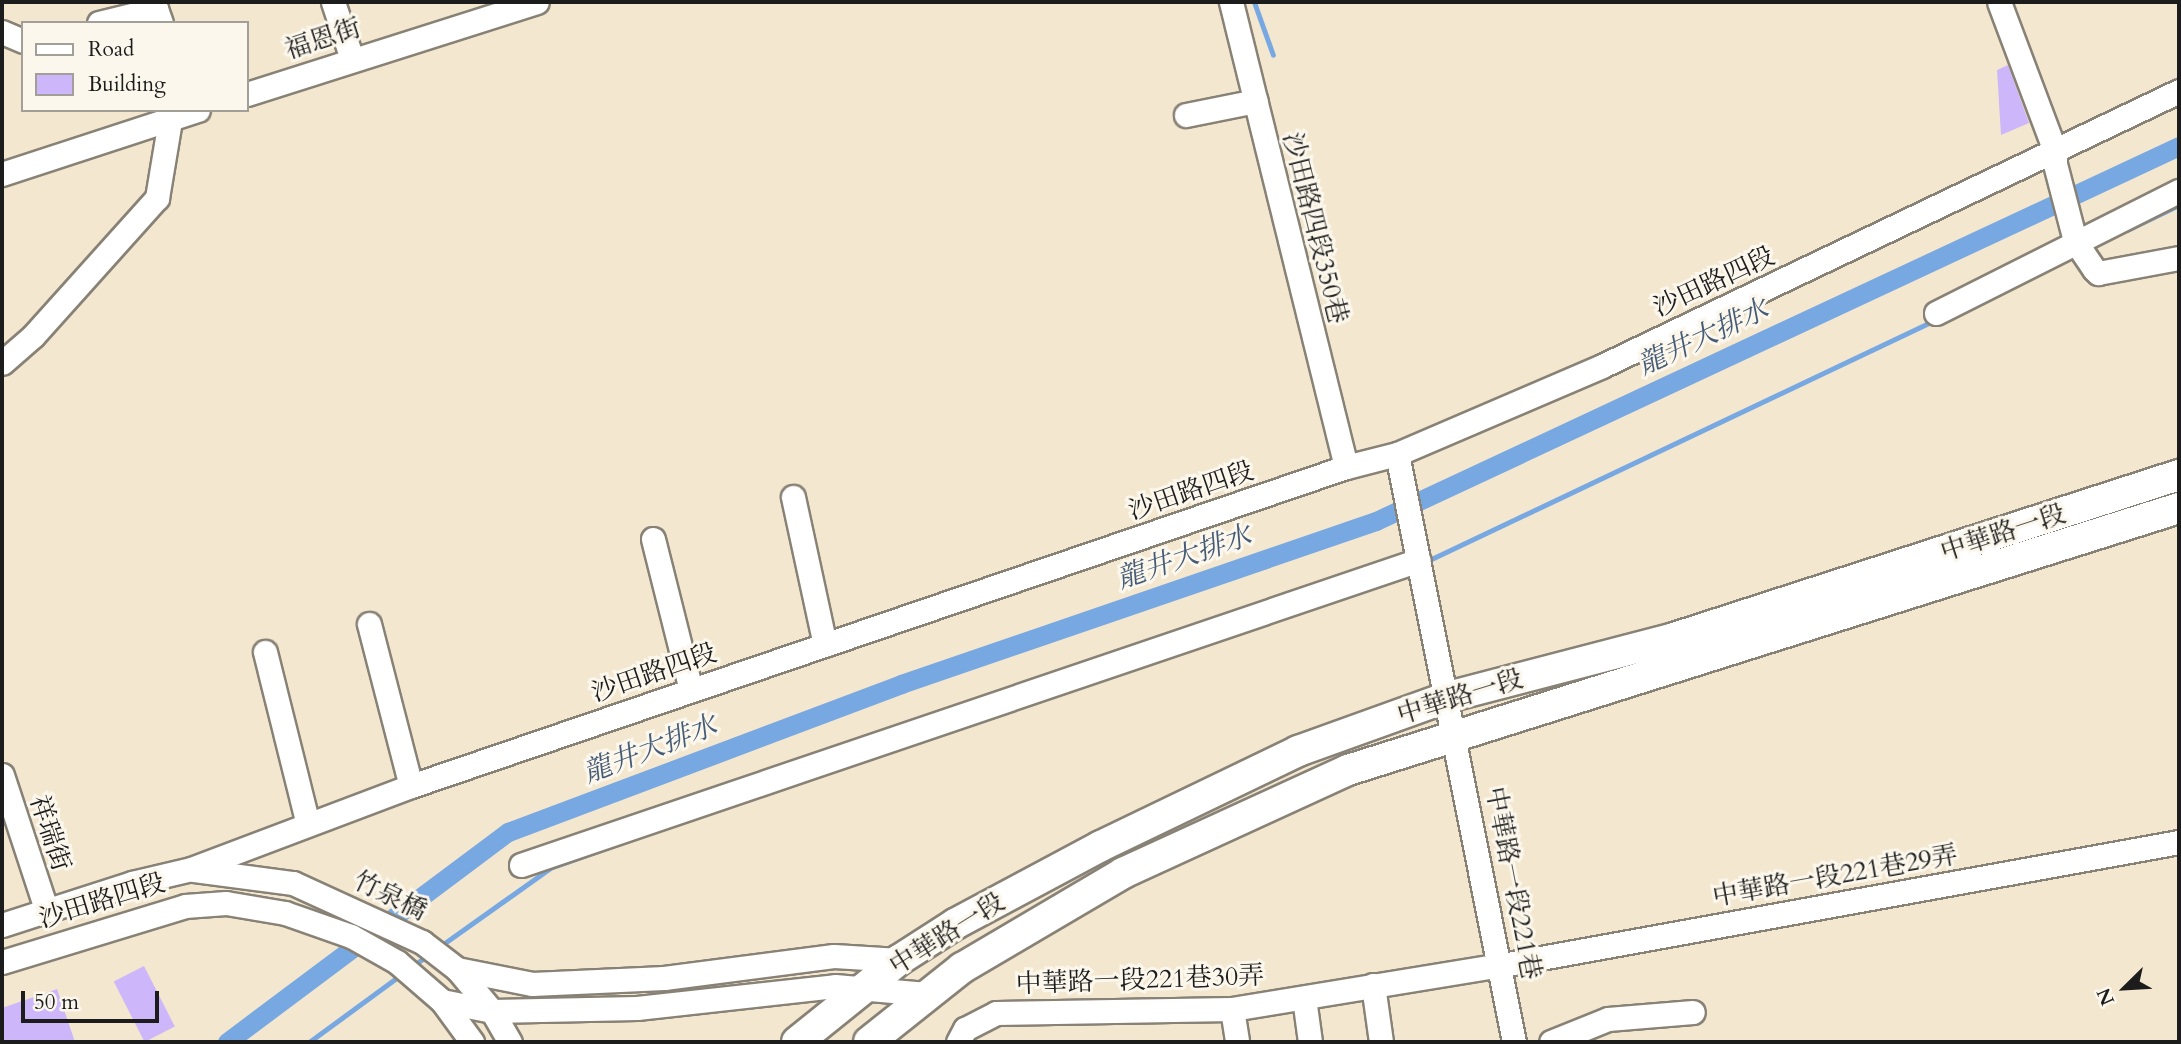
<!DOCTYPE html>
<html>
<head>
<meta charset="utf-8">
<style>
	body { margin:0 }
	#map { position:relative; width:2181px; height:1044px; overflow:hidden; background:#f4e7cf; font-family:Cardo,"Noto Serif TC",serif }
	div>[style] { position:absolute }
	.stream>* { height:5px; margin:-2.5px; padding:0 2.5px; transform-origin:2.5px; border-radius:2.5px; background:#78a8e2 }
	.canal>* { height:19px; margin:-9.5px; padding:0 9.5px; transform-origin:9.5px; border-radius:9.5px; background:#78a8e2 }
	.building>* { inset:0; background:#cdb6f9; transform-origin:0 0 }
	.roads { filter:drop-shadow(2px 0 #888276) drop-shadow(-2px 0 #888276) drop-shadow(0 2px #888276) drop-shadow(0 -2px #888276) }
	.minor>* { height:23px; margin:-11.5px; padding:0 11.5px; transform-origin:11.5px; border-radius:11.5px; background:#fff }
	.major>* { height:30px; margin:-15px; padding:0 15px; transform-origin:15px; border-radius:15px; background:#fff }
	span { translate:-50% -50%; white-space:nowrap; text-align:center; line-height:1.15; -webkit-text-stroke:6px #fbf7ec; paint-order:stroke }
	.street-label { font-size:26px; color:#1c1c1c }
	.water-label { font-size:28px; color:#455b75; font-style:italic }
	.frame { position:absolute; inset:0; border:4px solid #1c1c1c; pointer-events:none }
	.legend { position:absolute; left:21px; top:21px; width:228px; height:91px; box-sizing:border-box; background:#fbf7ec; border:2px solid #a29f99; margin:0; padding:9px 12px; list-style:none; font-size:21px; color:#1c1c1c }
	.legend li { display:flex; align-items:center; gap:14px; height:35px }
	.legend b { width:35px; border:2px solid #a29f99 }
	.north { position:absolute; left:2090px; top:953px; width:70px; height:70px; -webkit-text-stroke:5px #fbf7ec; paint-order:stroke; rotate:246deg; font-size:19px; font-weight:700; line-height:28px; text-align:center; color:#1c1c1c }
	.north::after { content:''; display:block; margin:auto; width:24px; height:32px; background:#1c1c1c; clip-path:polygon(50% 0,100% 100%,50% 72%,0 100%) }
	.scale { position:absolute; left:21px; top:991px; width:138px; height:32px; box-sizing:border-box; border:4px solid #1c1c1c; border-top:0; padding-left:9px; font-size:21px; line-height:24px; white-space:nowrap; color:#1c1c1c; -webkit-text-stroke:5px #fbf7ec; paint-order:stroke }
</style>
</head>
<body>
<div id="map">
	<div class="stream">
		<i style="left:1254px;top:2px;width:56px;rotate:70.3deg"></i>
		<i style="left:2127px;top:230px;width:58px;rotate:-25.7deg"></i>
		<i style="left:1425px;top:562px;width:565px;rotate:-25.38deg"></i>
		<i style="left:439px;top:947px;width:136px;rotate:-35.4deg"></i>
		<i style="left:550px;top:868px;width:102px;rotate:-19.5deg"></i>
		<i style="left:410px;top:968px;width:22px;rotate:-36deg"></i>
		<i style="left:309px;top:1042px;width:115px;rotate:-36.2deg"></i>
	</div>
	<div class="canal">
		<i style="left:227px;top:1042px;width:351px;rotate:-36.8deg"></i>
		<i style="left:508px;top:832px;width:420px;rotate:-20.6deg"></i>
		<i style="left:901px;top:684px;width:502px;rotate:-18.94deg"></i>
		<i style="left:1376px;top:521px;width:886px;rotate:-25.03deg"></i>
	</div>
	<div class="building">
		<i style="clip-path:polygon(2008px 65px,2029px 123px,2001px 135px,1997px 70px)"></i>
		<i style="left:144px;top:966px;width:68px;height:34px;rotate:63deg"></i>
		<i style="clip-path:polygon(57px 989px,75px 1042px,2px 1042px,2px 1008px)"></i>
	</div>
	<div class="roads">
		<div class="minor">
			<i style="left:333px;top:2px;width:60px;rotate:71.6deg"></i>
			<i style="left:1231px;top:2px;width:479px;rotate:76.1deg"></i>
			<i style="left:1999px;top:2px;width:159px;rotate:69.4deg"></i>
			<i style="left:2055px;top:151px;width:13px;rotate:90deg"></i>
			<i style="left:2055px;top:164px;width:80px;rotate:75.4deg"></i>
			<i style="left:2075px;top:241px;width:34px;rotate:56deg"></i>
			<i style="left:2094px;top:269px;width:6px;rotate:45deg"></i>
			<i style="left:2098px;top:273px;width:82px;rotate:-10.5deg"></i>
			<i style="left:99px;top:23px;width:59px;rotate:-13.8deg"></i>
			<i style="left:156px;top:9px;width:15px;rotate:70deg"></i>
			<i style="left:2px;top:32px;width:23px;rotate:23deg"></i>
			<i style="left:247px;top:94px;width:304px;rotate:-17.6deg"></i>
			<i style="left:1186px;top:115px;width:71px;rotate:-11.3deg"></i>
			<i style="left:2px;top:174px;width:206px;rotate:-18.1deg"></i>
			<i style="left:1936px;top:313px;width:272px;rotate:-26.7deg"></i>
			<i style="left:2px;top:363px;width:41px;rotate:-41.1deg"></i>
			<i style="left:33px;top:336px;width:186px;rotate:-48.1deg"></i>
			<i style="left:157px;top:198px;width:79px;rotate:-80.5deg"></i>
			<i style="left:1397px;top:454px;width:600px;rotate:78.75deg"></i>
			<i style="left:793px;top:497px;width:151px;rotate:77.8deg"></i>
			<i style="left:653px;top:539px;width:156px;rotate:75.9deg"></i>
			<i style="left:369px;top:624px;width:167px;rotate:75.5deg"></i>
			<i style="left:265px;top:652px;width:177px;rotate:76deg"></i>
			<i style="left:2px;top:775px;width:141px;rotate:71.8deg"></i>
			<i style="left:521px;top:865px;width:948px;rotate:-18.76deg"></i>
			<i style="left:194px;top:870px;width:100px;rotate:7.5deg"></i>
			<i style="left:293px;top:883px;width:142px;rotate:24.6deg"></i>
			<i style="left:422px;top:942px;width:44px;rotate:37.6deg"></i>
			<i style="left:457px;top:969px;width:55px;rotate:50.2deg"></i>
			<i style="left:492px;top:1011px;width:36px;rotate:60deg"></i>
			<i style="left:2px;top:925px;width:137px;rotate:-17.9deg"></i>
			<i style="left:132px;top:883px;width:61px;rotate:-13.3deg"></i>
			<i style="left:191px;top:869px;width:235px;rotate:-20.7deg"></i>
			<i style="left:411px;top:786px;width:988px;rotate:-18.84deg"></i>
			<i style="left:1346px;top:467px;width:53px;rotate:-14.3deg"></i>
			<i style="left:1397px;top:454px;width:223px;rotate:-23.2deg"></i>
			<i style="left:1602px;top:366px;width:639px;rotate:-25.48deg"></i>
			<i style="left:2px;top:962px;width:191px;rotate:-17deg"></i>
			<i style="left:185px;top:906px;width:41px;rotate:-4.2deg"></i>
			<i style="left:226px;top:903px;width:60px;rotate:9.6deg"></i>
			<i style="left:285px;top:913px;width:70px;rotate:19.2deg"></i>
			<i style="left:351px;top:936px;width:53px;rotate:29.5deg"></i>
			<i style="left:397px;top:962px;width:60px;rotate:40.9deg"></i>
			<i style="left:442px;top:1001px;width:51px;rotate:53.8deg"></i>
			<i style="left:457px;top:969px;width:76px;rotate:11.3deg"></i>
			<i style="left:532px;top:984px;width:132px;rotate:-2.6deg"></i>
			<i style="left:664px;top:978px;width:171px;rotate:-7.4deg"></i>
			<i style="left:834px;top:956px;width:65px;rotate:3.5deg"></i>
			<i style="left:1373px;top:985px;width:58px;rotate:82deg"></i>
			<i style="left:1304px;top:998px;width:44px;rotate:82.2deg"></i>
			<i style="left:442px;top:1001px;width:51px;rotate:11.3deg"></i>
			<i style="left:492px;top:1011px;width:145px;rotate:-1.2deg"></i>
			<i style="left:637px;top:1008px;width:199px;rotate:-6.3deg"></i>
			<i style="left:835px;top:986px;width:92px;rotate:5deg"></i>
			<i style="left:1232px;top:1009px;width:33px;rotate:81deg"></i>
			<i style="left:958px;top:1042px;width:15px;rotate:-62deg"></i>
			<i style="left:965px;top:1029px;width:35px;rotate:-27deg"></i>
			<i style="left:996px;top:1013px;width:236px;rotate:-1deg"></i>
			<i style="left:1232px;top:1009px;width:274px;rotate:-9.3deg"></i>
			<i style="left:1502px;top:965px;width:688px;rotate:-10.3deg"></i>
			<i style="left:1551px;top:1042px;width:61px;rotate:-22deg"></i>
			<i style="left:1608px;top:1019px;width:85px;rotate:-4.7deg"></i>
		</div>
		<div class="major">
			<i style="left:797px;top:1042px;width:131px;rotate:-38.8deg"></i>
			<i style="left:899px;top:960px;width:67px;rotate:-32.7deg"></i>
			<i style="left:955px;top:924px;width:166px;rotate:-28.1deg"></i>
			<i style="left:1101px;top:846px;width:219px;rotate:-25.7deg"></i>
			<i style="left:1298px;top:751px;width:159px;rotate:-19.8deg"></i>
			<i style="left:1448px;top:697px;width:234px;rotate:-14.6deg"></i>
			<i style="left:1674px;top:638px;width:531px;rotate:-17.89deg"></i>
			<i style="left:869px;top:1042px;width:119px;rotate:-38.5deg"></i>
			<i style="left:962px;top:968px;width:187px;rotate:-30.5deg"></i>
			<i style="left:1123px;top:873px;width:247px;rotate:-24.6deg"></i>
			<i style="left:1348px;top:770px;width:871px;rotate:-17.5deg"></i>
		</div>
	</div>
	<div class="street-label">
		<span style="left:323px;top:39px;rotate:-18deg">福恩街</span>
		<span style="left:1315px;top:228px;rotate:76deg">沙田路四段350巷</span>
		<span style="left:1714px;top:282px;rotate:-25deg">沙田路四段</span>
		<span style="left:1191px;top:491px;rotate:-19deg">沙田路四段</span>
		<span style="left:2003px;top:533px;rotate:-18deg">中華路一段</span>
		<span style="left:654px;top:673px;rotate:-19deg">沙田路四段</span>
		<span style="left:1460px;top:697px;rotate:-17deg">中華路一段</span>
		<span style="left:50px;top:833px;rotate:72deg">祥瑞街</span>
		<span style="left:1835px;top:876px;rotate:-10deg">中華路一段221巷29弄</span>
		<span style="left:1513px;top:883px;rotate:79deg">中華路一段221巷</span>
		<span style="left:390px;top:896px;rotate:26deg">竹泉橋</span>
		<span style="left:102px;top:901px;rotate:-17deg">沙田路四段</span>
		<span style="left:947px;top:934px;rotate:-32deg">中華路一段</span>
		<span style="left:1140px;top:980px;rotate:-2deg">中華路一段221巷30弄</span>
	</div>
	<div class="water-label">
		<span style="left:1703px;top:337px;rotate:-25deg">龍井大排水</span>
		<span style="left:1184px;top:557px;rotate:-19deg">龍井大排水</span>
		<span style="left:650px;top:749px;rotate:-21deg">龍井大排水</span>
	</div>
	<div class="frame"></div>
	<ul class="legend">
	<li><b style="height:9px;background:#fff"></b>Road</li>
	<li><b style="height:19px;background:#cdb6f9"></b>Building</li>
	</ul>
	<div class="north">N</div>
	<div class="scale">50 m</div>
</div>
</body>
</html>
